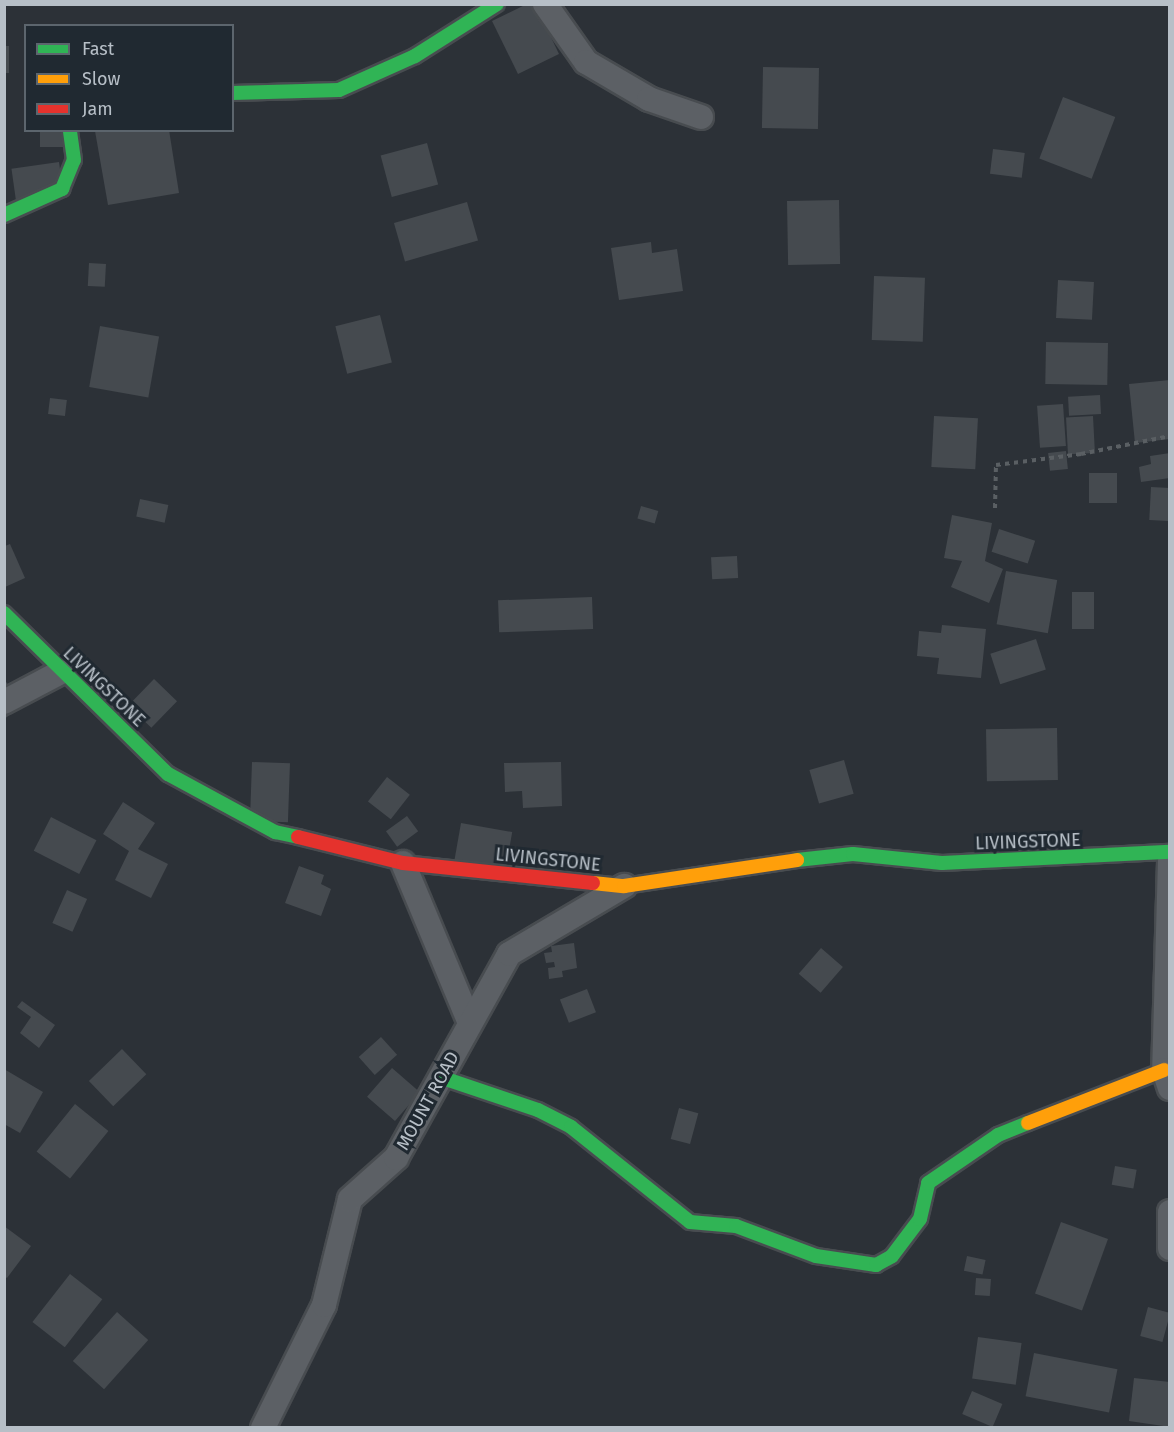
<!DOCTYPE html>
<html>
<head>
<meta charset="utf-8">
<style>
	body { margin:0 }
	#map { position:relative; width:1174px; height:1432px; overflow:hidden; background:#2c3137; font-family:"Fira Sans",sans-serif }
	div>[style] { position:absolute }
	.building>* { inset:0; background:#454a4f; transform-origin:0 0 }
	.path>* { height:4px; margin-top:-2px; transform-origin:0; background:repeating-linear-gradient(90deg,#5a5f63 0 4.5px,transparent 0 9px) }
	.roads { filter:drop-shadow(2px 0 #484c50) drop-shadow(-2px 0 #484c50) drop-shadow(0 2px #484c50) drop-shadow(0 -2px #484c50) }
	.street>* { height:24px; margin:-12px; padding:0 12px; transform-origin:12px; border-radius:12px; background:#5c6065 }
	.fast>* { height:14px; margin:-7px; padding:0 7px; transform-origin:7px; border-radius:7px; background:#30b455 }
	.slow>* { height:14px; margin:-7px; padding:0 7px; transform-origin:7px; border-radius:7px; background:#ff9f0a }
	.jam>* { height:14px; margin:-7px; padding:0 7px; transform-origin:7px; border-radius:7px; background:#e5322d }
	span { translate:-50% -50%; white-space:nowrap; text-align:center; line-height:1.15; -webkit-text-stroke:6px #202931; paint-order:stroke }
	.street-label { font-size:18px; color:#b7bfc7 }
	.frame { position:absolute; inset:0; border:6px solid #b7bfc7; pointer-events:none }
	.legend { position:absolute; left:24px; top:24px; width:210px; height:108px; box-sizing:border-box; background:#202931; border:2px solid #5c656d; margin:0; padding:8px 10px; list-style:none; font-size:18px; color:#b7bfc7 }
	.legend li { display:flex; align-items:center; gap:12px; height:30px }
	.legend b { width:30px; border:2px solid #5c656d }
</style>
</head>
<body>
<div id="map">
	<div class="building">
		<i style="clip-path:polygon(527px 4px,535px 4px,559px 54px,518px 74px,492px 21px)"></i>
		<i style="left:4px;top:46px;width:5px;height:27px"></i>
		<i style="left:763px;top:67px;width:56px;height:61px;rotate:1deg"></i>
		<i style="left:1063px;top:97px;width:56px;height:66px;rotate:21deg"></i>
		<i style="left:40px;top:130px;width:24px;height:17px"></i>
		<i style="clip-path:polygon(169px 130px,179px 193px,108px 205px,95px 131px)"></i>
		<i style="left:427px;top:143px;width:43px;height:48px;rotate:75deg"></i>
		<i style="left:993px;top:149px;width:32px;height:25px;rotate:7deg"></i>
		<i style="left:59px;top:162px;width:34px;height:48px;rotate:82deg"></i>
		<i style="left:839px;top:200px;width:64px;height:52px;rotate:89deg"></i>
		<i style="left:467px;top:202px;width:40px;height:76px;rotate:74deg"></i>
		<i style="clip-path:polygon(651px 242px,652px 253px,677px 249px,683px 291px,619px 300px,611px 248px)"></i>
		<i style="left:89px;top:263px;width:17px;height:23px;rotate:3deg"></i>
		<i style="left:874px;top:276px;width:51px;height:64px;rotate:2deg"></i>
		<i style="left:1058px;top:280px;width:36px;height:38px;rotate:3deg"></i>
		<i style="left:380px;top:315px;width:49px;height:46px;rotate:76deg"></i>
		<i style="left:100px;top:326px;width:60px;height:62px;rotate:10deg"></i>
		<i style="left:1046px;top:342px;width:62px;height:42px;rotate:1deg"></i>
		<i style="clip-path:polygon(1170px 380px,1170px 439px,1135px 443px,1129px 384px)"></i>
		<i style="left:1100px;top:395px;width:19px;height:32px;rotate:87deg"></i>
		<i style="left:50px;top:398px;width:17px;height:16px;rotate:7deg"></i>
		<i style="left:1063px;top:404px;width:42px;height:26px;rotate:86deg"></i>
		<i style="left:934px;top:416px;width:44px;height:51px;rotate:3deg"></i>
		<i style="left:1093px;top:416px;width:37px;height:27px;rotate:87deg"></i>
		<i style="left:1066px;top:451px;width:18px;height:18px;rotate:84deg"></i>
		<i style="clip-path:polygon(1170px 453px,1170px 478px,1141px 482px,1139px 467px,1151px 464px,1150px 456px)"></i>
		<i style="left:1089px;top:473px;width:28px;height:30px"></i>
		<i style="left:1151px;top:487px;width:19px;height:33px;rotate:3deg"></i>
		<i style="left:140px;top:499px;width:29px;height:18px;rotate:12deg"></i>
		<i style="left:641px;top:506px;width:18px;height:13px;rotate:16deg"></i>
		<i style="clip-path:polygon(952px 515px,992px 523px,985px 561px,1003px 569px,989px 603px,951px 587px,962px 561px,944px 558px)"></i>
		<i style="left:999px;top:529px;width:38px;height:24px;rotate:18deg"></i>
		<i style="clip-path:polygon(10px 544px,25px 578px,5px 587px,5px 546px)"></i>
		<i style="left:737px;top:556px;width:22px;height:26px;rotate:87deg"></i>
		<i style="left:1006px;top:571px;width:52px;height:54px;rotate:10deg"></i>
		<i style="left:1072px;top:592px;width:22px;height:37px"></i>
		<i style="left:592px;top:597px;width:32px;height:94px;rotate:88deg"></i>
		<i style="clip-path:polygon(942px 625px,986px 629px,981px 678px,937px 674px,939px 658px,917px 656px,919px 631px,941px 633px)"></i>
		<i style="left:1036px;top:639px;width:32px;height:48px;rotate:72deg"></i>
		<i style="clip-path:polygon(4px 679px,23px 706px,4px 719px)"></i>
		<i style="left:154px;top:679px;width:32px;height:37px;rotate:44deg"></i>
		<i style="left:1057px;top:728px;width:52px;height:71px;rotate:89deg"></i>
		<i style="left:844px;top:760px;width:35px;height:36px;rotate:74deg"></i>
		<i style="left:252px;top:762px;width:38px;height:59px;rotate:2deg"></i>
		<i style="clip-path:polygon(561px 762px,562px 806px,523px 808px,522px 791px,505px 792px,504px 763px)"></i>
		<i style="left:387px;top:777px;width:29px;height:31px;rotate:38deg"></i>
		<i style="clip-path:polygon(123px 802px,155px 823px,138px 849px,168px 864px,151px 898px,115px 880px,129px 851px,103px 834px)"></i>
		<i style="left:407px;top:816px;width:19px;height:26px;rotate:54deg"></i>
		<i style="left:51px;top:817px;width:51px;height:38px;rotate:27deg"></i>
		<i style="left:461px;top:823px;width:52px;height:48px;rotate:10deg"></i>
		<i style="clip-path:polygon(299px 866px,324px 875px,321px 884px,331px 889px,321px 916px,285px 903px)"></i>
		<i style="left:67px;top:890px;width:22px;height:36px;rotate:24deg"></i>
		<i style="clip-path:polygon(574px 943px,577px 968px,562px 971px,563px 977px,549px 979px,548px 968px,555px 967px,554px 962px,546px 963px,544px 953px,552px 952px,551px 946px)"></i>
		<i style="left:821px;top:948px;width:29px;height:34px;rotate:41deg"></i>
		<i style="left:587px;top:989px;width:25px;height:29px;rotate:69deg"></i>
		<i style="clip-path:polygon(22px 1001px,55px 1025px,39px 1048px,20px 1033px,31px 1017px,17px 1007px)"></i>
		<i style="left:381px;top:1037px;width:24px;height:30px;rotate:48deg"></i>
		<i style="left:122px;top:1049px;width:35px;height:46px;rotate:46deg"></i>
		<i style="left:392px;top:1068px;width:37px;height:38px;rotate:41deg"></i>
		<i style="clip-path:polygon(4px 1069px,43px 1092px,20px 1133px,4px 1124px)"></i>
		<i style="left:75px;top:1104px;width:43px;height:61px;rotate:39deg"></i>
		<i style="left:679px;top:1108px;width:20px;height:32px;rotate:15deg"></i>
		<i style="left:1115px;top:1166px;width:22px;height:19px;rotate:10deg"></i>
		<i style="left:1061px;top:1222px;width:50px;height:76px;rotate:20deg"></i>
		<i style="clip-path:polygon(4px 1226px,31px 1246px,7px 1278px,4px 1276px)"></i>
		<i style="left:967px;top:1256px;width:19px;height:15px;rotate:12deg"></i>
		<i style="left:70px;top:1274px;width:41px;height:61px;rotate:38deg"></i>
		<i style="left:976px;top:1278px;width:15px;height:17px;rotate:4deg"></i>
		<i style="left:1148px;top:1307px;width:23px;height:30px;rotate:15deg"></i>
		<i style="left:117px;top:1312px;width:42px;height:66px;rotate:42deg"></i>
		<i style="left:978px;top:1337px;width:44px;height:42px;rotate:8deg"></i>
		<i style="left:1034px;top:1353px;width:85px;height:44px;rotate:11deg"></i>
		<i style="clip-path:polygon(1134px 1378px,1170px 1382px,1170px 1427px,1129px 1421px)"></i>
		<i style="left:972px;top:1391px;width:33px;height:25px;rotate:23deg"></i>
	</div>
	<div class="path">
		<i style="left:995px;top:508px;width:43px;rotate:-88.7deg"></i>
		<i style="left:996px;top:465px;width:86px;rotate:-7.4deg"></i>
		<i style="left:1081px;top:454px;width:91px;rotate:-11.4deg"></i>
	</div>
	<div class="roads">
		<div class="street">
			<i style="left:545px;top:4px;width:71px;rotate:54.7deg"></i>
			<i style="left:586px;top:62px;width:73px;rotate:30.4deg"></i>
			<i style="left:649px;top:99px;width:55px;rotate:19.1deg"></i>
			<i style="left:4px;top:702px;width:64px;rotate:-27.8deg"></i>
			<i style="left:1170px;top:861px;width:209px;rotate:91.6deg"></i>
			<i style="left:1164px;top:1070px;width:19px;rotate:72deg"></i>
			<i style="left:403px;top:863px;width:173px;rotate:67.3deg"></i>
			<i style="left:1170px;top:1212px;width:36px;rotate:90deg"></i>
			<i style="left:263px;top:1428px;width:137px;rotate:-63.6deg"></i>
			<i style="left:324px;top:1305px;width:109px;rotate:-76.2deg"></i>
			<i style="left:350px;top:1199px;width:62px;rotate:-41.7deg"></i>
			<i style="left:396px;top:1158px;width:233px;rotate:-61deg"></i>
			<i style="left:509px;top:954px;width:134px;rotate:-30.6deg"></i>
		</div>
		<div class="fast">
			<i style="left:232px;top:93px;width:107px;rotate:-1.6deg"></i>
			<i style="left:339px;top:90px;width:83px;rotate:-24.1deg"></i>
			<i style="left:415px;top:56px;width:97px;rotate:-32.4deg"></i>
			<i style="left:4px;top:215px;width:64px;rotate:-24.1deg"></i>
			<i style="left:62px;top:189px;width:31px;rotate:-68deg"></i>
			<i style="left:74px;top:160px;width:30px;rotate:-98deg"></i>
			<i style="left:4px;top:613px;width:230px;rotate:44.5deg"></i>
			<i style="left:168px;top:774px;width:122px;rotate:28.5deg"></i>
			<i style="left:275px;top:832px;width:24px;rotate:12deg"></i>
			<i style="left:797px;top:860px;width:56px;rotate:-6.1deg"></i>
			<i style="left:853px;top:854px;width:89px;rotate:5.8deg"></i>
			<i style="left:942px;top:863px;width:228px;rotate:-2.8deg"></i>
			<i style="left:440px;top:1077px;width:103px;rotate:18.6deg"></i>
			<i style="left:538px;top:1110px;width:37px;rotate:27deg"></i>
			<i style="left:571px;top:1127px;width:152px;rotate:38.6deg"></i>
			<i style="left:690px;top:1222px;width:46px;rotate:5deg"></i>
			<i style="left:736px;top:1226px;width:85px;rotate:20.6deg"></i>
			<i style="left:816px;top:1256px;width:61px;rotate:8.5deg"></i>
			<i style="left:876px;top:1265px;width:18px;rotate:-29deg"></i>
			<i style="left:892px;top:1256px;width:46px;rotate:-52.9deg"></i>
			<i style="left:920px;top:1219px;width:37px;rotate:-77deg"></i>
			<i style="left:928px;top:1183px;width:85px;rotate:-34.4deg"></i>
			<i style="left:998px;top:1135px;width:32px;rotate:-22deg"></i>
		</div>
		<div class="slow">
			<i style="left:593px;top:883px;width:31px;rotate:6deg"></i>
			<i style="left:624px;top:886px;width:175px;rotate:-8.5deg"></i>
			<i style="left:1028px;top:1123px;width:146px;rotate:-21.3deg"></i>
		</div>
		<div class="jam">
			<i style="left:298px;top:837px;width:108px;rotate:13.9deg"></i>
			<i style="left:403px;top:863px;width:191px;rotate:6deg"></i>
		</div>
	</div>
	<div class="street-label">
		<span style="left:104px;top:687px;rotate:44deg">LIVINGSTONE</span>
		<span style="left:1028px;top:842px;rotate:-2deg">LIVINGSTONE</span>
		<span style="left:548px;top:860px;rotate:6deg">LIVINGSTONE</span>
		<span style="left:428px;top:1101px;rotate:-61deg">MOUNT ROAD</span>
	</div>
	<div class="frame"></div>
	<ul class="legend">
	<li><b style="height:8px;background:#30b455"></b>Fast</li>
	<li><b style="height:8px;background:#ff9f0a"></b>Slow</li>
	<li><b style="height:8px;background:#e5322d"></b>Jam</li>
	</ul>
</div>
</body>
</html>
